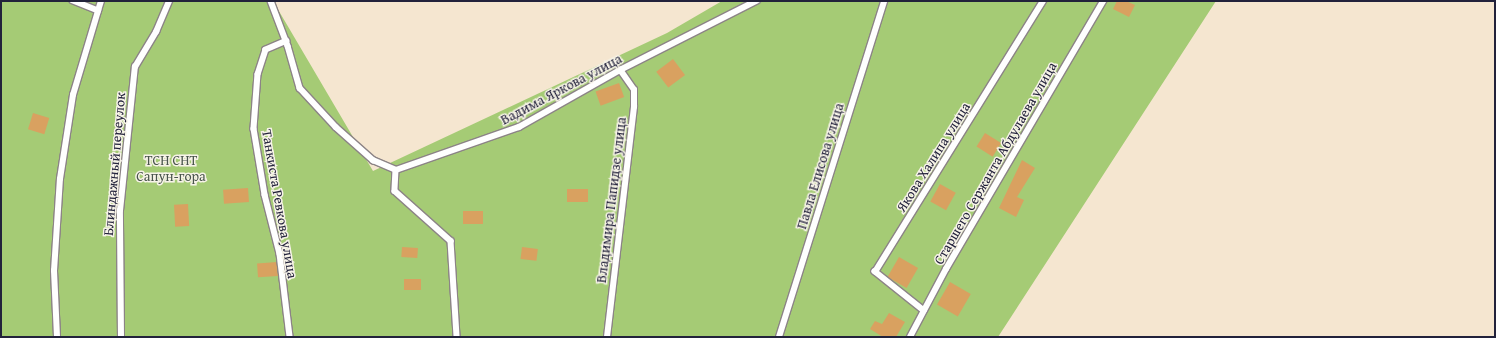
<!DOCTYPE html>
<html>
<head>
<meta charset="utf-8">
<style>
	body { margin:0 }
	#map { position:relative; width:1496px; height:338px; overflow:hidden; background:#f5e6d0; font-family:"Gentium Book Plus",serif }
	div>[style] { position:absolute }
	.green>* { inset:0; background:#a5cb75 }
	.building>* { inset:0; background:#d9a160; transform-origin:0 0 }
	.roads { filter:drop-shadow(1px 0 #8c8486) drop-shadow(-1px 0 #8c8486) drop-shadow(0 1px #8c8486) drop-shadow(0 -1px #8c8486) }
	.lane>* { height:5.5px; margin:-2.75px; padding:0 2.75px; transform-origin:2.75px; border-radius:2.75px; background:#fff }
	span { translate:-50% -50%; white-space:nowrap; text-align:center; line-height:1.15; -webkit-text-stroke:3px #f7f3e8; paint-order:stroke }
	.street-label { font-size:14px; color:#22223b }
	.park-label { font-size:14px; color:#49554c }
	.frame { position:absolute; inset:0; border:2px solid #22223b; pointer-events:none }
</style>
</head>
<body>
<div id="map">
	<div class="green">
		<i style="clip-path:polygon(1px 1px,273px 1px,373px 171px,667px 33px,722px 1px,1216px 1px,998px 337px,1px 337px)"></i>
	</div>
	<div class="building">
		<i style="clip-path:polygon(1117px 1px,1126px 1px,1135px 5px,1129px 17px,1113px 9px)"></i>
		<i style="left:673px;top:59px;width:20px;height:21px;rotate:53deg"></i>
		<i style="left:619px;top:83px;width:15px;height:25px;rotate:70deg"></i>
		<i style="left:33px;top:113px;width:17px;height:17px;rotate:17deg"></i>
		<i style="left:985px;top:133px;width:19px;height:16px;rotate:32deg"></i>
		<i style="clip-path:polygon(1022px 160px,1035px 168px,1017px 197px,1024px 200px,1016px 217px,999px 208px)"></i>
		<i style="left:940px;top:184px;width:18px;height:20px;rotate:29deg"></i>
		<i style="left:248px;top:188px;width:14px;height:25px;rotate:86deg"></i>
		<i style="left:567px;top:189px;width:21px;height:13px"></i>
		<i style="left:188px;top:204px;width:22px;height:14px;rotate:87deg"></i>
		<i style="left:463px;top:211px;width:20px;height:13px"></i>
		<i style="left:402px;top:247px;width:16px;height:10px;rotate:4deg"></i>
		<i style="left:522px;top:247px;width:16px;height:12px;rotate:7deg"></i>
		<i style="left:899px;top:257px;width:22px;height:23px;rotate:30deg"></i>
		<i style="left:277px;top:262px;width:14px;height:20px;rotate:86deg"></i>
		<i style="left:404px;top:279px;width:17px;height:11px"></i>
		<i style="left:950px;top:282px;width:24px;height:26px;rotate:30deg"></i>
		<i style="clip-path:polygon(889px 313px,905px 322px,896px 337px,883px 337px,870px 329px,875px 321px,882px 324px)"></i>
	</div>
	<div class="roads">
		<div class="lane">
			<i style="left:271px;top:1px;width:48px;rotate:69.3deg"></i>
			<i style="left:288px;top:46px;width:44px;rotate:74.1deg"></i>
			<i style="left:300px;top:88px;width:53px;rotate:47.3deg"></i>
			<i style="left:336px;top:127px;width:50px;rotate:41.7deg"></i>
			<i style="left:373px;top:160px;width:25px;rotate:23deg"></i>
			<i style="left:396px;top:170px;width:130px;rotate:-19.3deg"></i>
			<i style="left:519px;top:127px;width:116px;rotate:-29.4deg"></i>
			<i style="left:620px;top:70px;width:153px;rotate:-26.9deg"></i>
			<i style="left:98px;top:11px;width:10px;rotate:-73deg"></i>
			<i style="left:287px;top:41px;width:23px;rotate:157deg"></i>
			<i style="left:266px;top:50px;width:25px;rotate:108deg"></i>
			<i style="left:258px;top:74px;width:55px;rotate:94.2deg"></i>
			<i style="left:254px;top:129px;width:67px;rotate:80.5deg"></i>
			<i style="left:265px;top:195px;width:61px;rotate:75.7deg"></i>
			<i style="left:280px;top:254px;width:84px;rotate:83.1deg"></i>
			<i style="left:396px;top:170px;width:21px;rotate:93deg"></i>
			<i style="left:395px;top:191px;width:75px;rotate:41.8deg"></i>
			<i style="left:451px;top:241px;width:96px;rotate:86.4deg"></i>
			<i style="left:924px;top:311px;width:63px;rotate:-141.5deg"></i>
			<i style="left:875px;top:272px;width:319px;rotate:-58.2deg"></i>
			<i style="left:57px;top:337px;width:66px;rotate:-92.6deg"></i>
			<i style="left:54px;top:271px;width:92px;rotate:-86.3deg"></i>
			<i style="left:60px;top:179px;width:85px;rotate:-81.2deg"></i>
			<i style="left:73px;top:95px;width:88px;rotate:-73.4deg"></i>
			<i style="left:98px;top:11px;width:27px;rotate:-158deg"></i>
			<i style="left:121px;top:337px;width:126px;rotate:-90.5deg"></i>
			<i style="left:120px;top:211px;width:145px;rotate:-84.1deg"></i>
			<i style="left:135px;top:67px;width:41px;rotate:-59deg"></i>
			<i style="left:156px;top:32px;width:34px;rotate:-67deg"></i>
			<i style="left:607px;top:337px;width:232px;rotate:-83.3deg"></i>
			<i style="left:634px;top:107px;width:17px;rotate:-90deg"></i>
			<i style="left:634px;top:90px;width:24px;rotate:-125deg"></i>
			<i style="left:779px;top:337px;width:352px;rotate:-72.6deg"></i>
			<i style="left:910px;top:337px;width:77px;rotate:-62.1deg"></i>
			<i style="left:946px;top:269px;width:311px;rotate:-59.6deg"></i>
		</div>
	</div>
	<div class="street-label">
		<span style="left:561px;top:89px;rotate:-28deg">Вадима Яркова улица</span>
		<span style="left:933px;top:157px;rotate:-58deg">Якова Халипа улица</span>
		<span style="left:995px;top:163px;rotate:-60deg">Старшего Сержанта Абдулаева улица</span>
		<span style="left:114px;top:164px;rotate:-85deg">Блиндажный переулок</span>
		<span style="left:820px;top:166px;rotate:-73deg">Павла Елисова улица</span>
		<span style="left:611px;top:200px;rotate:-83deg">Владимира Папидзе улица</span>
		<span style="left:280px;top:204px;rotate:80deg">Танкиста Ревкова улица</span>
	</div>
	<div class="park-label">
		<span style="left:171px;top:168px">ТСН СНТ<br>Сапун-гора</span>
	</div>
	<div class="frame"></div>
</div>
</body>
</html>
